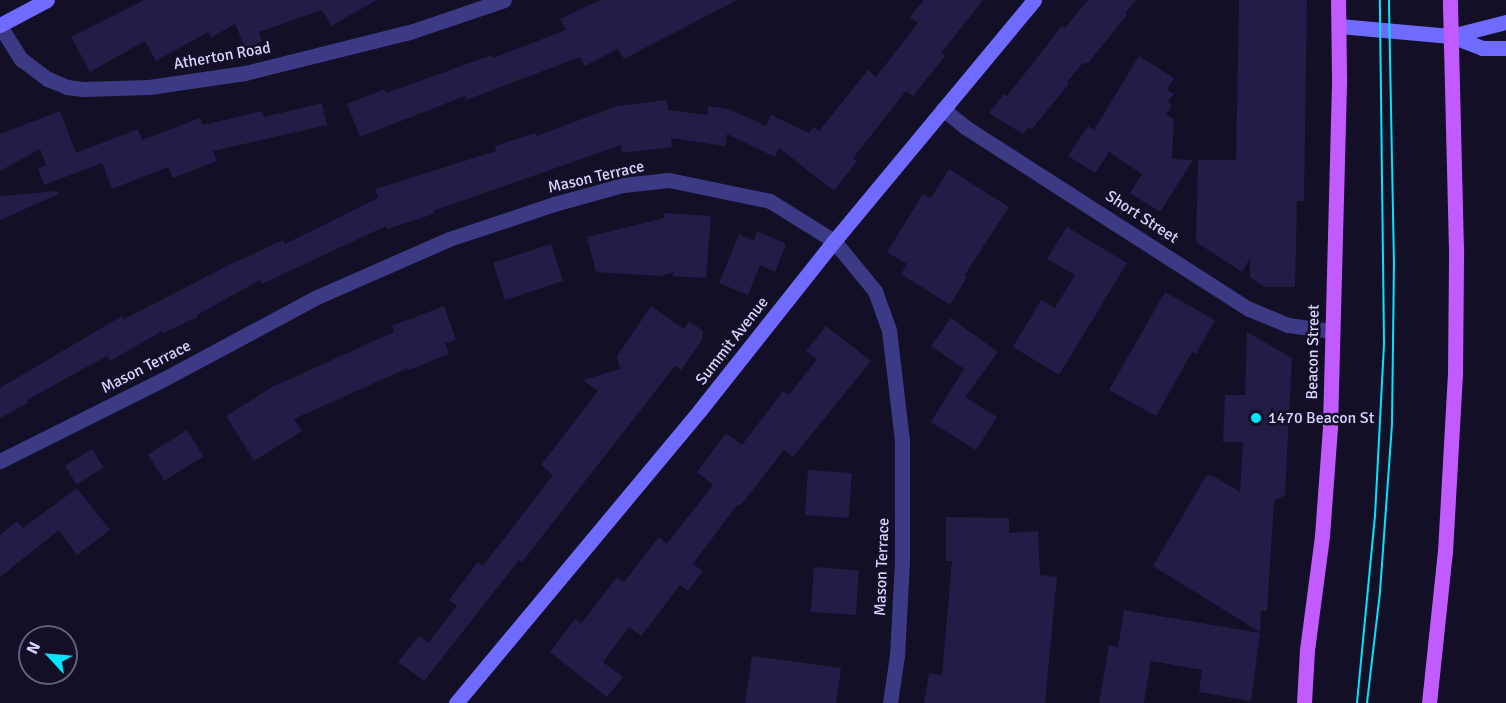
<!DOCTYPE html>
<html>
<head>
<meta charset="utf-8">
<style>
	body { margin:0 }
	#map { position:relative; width:1506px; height:703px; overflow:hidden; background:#130f26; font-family:Signika,sans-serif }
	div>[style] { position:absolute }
	.building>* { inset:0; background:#241b47; transform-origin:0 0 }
	.street>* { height:15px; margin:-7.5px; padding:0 7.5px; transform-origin:7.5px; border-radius:7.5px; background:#3d3a85 }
	.secondary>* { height:15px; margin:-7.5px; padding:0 7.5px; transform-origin:7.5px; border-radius:7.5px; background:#6f6bff }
	.primary>* { height:15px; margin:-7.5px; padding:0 7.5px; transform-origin:7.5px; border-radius:7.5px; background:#c25bff }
	.tram>* { height:1.5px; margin:-0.75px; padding:0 0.75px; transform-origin:0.75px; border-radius:0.75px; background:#00e5ff }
	.dots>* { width:16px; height:16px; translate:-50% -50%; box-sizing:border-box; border:3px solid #130f26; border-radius:50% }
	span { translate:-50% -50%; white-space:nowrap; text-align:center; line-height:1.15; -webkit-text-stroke:5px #130f26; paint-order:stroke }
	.street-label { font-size:16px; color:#d9d4ff }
	.poi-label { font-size:16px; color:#d9d4ff }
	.left { translate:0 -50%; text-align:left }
	.north { position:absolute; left:18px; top:625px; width:60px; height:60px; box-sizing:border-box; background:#130f26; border:2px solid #625e7d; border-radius:50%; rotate:296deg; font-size:16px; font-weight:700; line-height:24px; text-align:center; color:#d9d4ff }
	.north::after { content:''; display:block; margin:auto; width:21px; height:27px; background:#00e5ff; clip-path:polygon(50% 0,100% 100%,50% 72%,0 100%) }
</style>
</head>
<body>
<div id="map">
	<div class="building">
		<i style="clip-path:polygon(144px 0,377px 0,331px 26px,322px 10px,259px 32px,262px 41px,246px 49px,235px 24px,211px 38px,208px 32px,156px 61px,145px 41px,90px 72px,71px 37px)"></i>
		<i style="clip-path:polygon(600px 0,737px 0,624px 59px,618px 49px,585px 66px,580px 57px,466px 100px,465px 96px,360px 137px,347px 104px,385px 89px,386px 93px,492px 55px,493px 58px,566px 30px,560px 19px)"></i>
		<i style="clip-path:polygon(924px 0,983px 0,941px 53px,945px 56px,913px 96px,906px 91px,853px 158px,857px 161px,834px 191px,779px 148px,775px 157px,727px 134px,725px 146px,671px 138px,672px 147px,622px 153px,621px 145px,433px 211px,434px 214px,387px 229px,386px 226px,262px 284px,260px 280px,197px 315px,198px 317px,163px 333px,162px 331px,110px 361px,107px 356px,27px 400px,28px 403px,0 418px,0 388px,122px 316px,124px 319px,231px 264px,283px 240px,285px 244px,378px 198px,375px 189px,496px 151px,495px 146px,535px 133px,536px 136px,617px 106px,667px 100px,668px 110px,707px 115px,708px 106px,729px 109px,766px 126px,771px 115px,809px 133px,814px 127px,819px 131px,868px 70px,876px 77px,918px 23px,910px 17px)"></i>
		<i style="clip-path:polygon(1088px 0,1136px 0,1125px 13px,1127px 15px,1088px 63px,1082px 64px,1067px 82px,1069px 84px,1032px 129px,1029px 127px,1023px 134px,989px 113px,1004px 94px,1007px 96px,1062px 26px,1065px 28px)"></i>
		<i style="clip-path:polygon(1239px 0,1307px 0,1304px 201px,1297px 201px,1295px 287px,1265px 287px,1250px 277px,1250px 258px,1242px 272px,1196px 242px,1198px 160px,1236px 160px)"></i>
		<i style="clip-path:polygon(1139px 56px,1174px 78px,1167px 90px,1174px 94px,1168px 102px,1172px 105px,1166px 115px,1174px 119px,1172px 159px,1193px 160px,1160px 212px,1130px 193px,1142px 174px,1109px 152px,1095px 173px,1068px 156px,1088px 126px,1094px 130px)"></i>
		<i style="clip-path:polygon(322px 103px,327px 125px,213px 151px,217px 161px,173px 178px,168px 167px,112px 189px,102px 163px,44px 185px,38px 168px,46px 165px,40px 149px,0 171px,0 134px,60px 111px,76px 153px,138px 129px,142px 140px,200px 118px,203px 125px,262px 111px,264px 117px)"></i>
		<i style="clip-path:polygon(949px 169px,1009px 207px,964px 276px,967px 277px,950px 305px,901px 274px,907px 264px,887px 252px,923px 194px,931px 198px)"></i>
		<i style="clip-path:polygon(58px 191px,59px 194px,0 220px,0 196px)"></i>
		<i style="clip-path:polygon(664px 213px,711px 216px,706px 278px,672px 276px,675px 272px,661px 276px,596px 272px,587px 237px,664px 218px)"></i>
		<i style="clip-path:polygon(1067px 227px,1127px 263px,1059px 375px,1013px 347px,1041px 300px,1055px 308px,1075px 275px,1047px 259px)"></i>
		<i style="clip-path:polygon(757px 231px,786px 244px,775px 272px,760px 265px,748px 295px,719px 283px,739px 234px,754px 241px)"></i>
		<i style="left:551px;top:244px;width:39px;height:61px;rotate:72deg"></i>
		<i style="clip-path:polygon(1165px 292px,1215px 320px,1196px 354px,1192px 352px,1156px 416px,1109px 390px)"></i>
		<i style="clip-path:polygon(444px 306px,456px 340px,445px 343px,449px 354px,409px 370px,408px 368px,294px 419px,302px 431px,254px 461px,226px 416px,272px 387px,394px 332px,392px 326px)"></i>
		<i style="clip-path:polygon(651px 306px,684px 329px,689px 321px,703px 331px,702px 340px,681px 370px,675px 366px,522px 562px,519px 560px,424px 681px,398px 662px,419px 636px,428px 643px,457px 606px,449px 600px,478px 562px,483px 566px,553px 475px,541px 465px,598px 391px,583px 380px,620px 369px,617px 356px)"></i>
		<i style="clip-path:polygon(951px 318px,998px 352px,965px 397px,997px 417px,976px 450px,931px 422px,964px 369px,931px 346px)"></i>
		<i style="clip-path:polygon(826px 326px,871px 361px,793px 457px,784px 450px,740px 506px,738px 504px,693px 564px,703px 571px,688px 591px,680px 585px,641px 636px,629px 627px,603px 662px,623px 677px,607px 697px,550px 652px,575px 619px,581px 624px,617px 577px,624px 582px,659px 537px,667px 544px,713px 485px,697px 472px,726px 433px,742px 445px,783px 391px,789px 395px,817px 359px,806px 351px)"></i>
		<i style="clip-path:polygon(1247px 332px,1292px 358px,1285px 495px,1274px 501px,1267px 611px,1261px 611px,1260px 632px,1153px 566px,1206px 476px,1213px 476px,1240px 492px,1243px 442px,1223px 442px,1225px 395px,1245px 395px)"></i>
		<i style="left:187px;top:430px;width:31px;height:46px;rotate:58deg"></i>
		<i style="left:92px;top:449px;width:22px;height:32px;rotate:58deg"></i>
		<i style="left:808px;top:470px;width:44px;height:45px;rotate:4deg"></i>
		<i style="clip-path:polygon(77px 488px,110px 530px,77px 555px,59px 530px,0 577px,0 535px,17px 521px,23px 528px)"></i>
		<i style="clip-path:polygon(946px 517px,1009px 518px,1009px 533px,1038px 531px,1040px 575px,1057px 577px,1045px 703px,924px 703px,929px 673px,942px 675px,952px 561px,946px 561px)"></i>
		<i style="left:814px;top:567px;width:45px;height:45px;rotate:4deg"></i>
		<i style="clip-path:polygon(1124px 610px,1260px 633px,1251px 701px,1199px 692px,1202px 670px,1151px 661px,1144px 703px,1099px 703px,1109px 645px,1118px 647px)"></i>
		<i style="clip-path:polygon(752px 656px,841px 668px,836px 703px,745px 703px)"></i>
	</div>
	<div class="street">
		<i style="left:0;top:26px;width:39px;rotate:58deg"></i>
		<i style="left:21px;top:59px;width:34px;rotate:37deg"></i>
		<i style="left:48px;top:79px;width:21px;rotate:23deg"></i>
		<i style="left:67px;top:87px;width:16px;rotate:7deg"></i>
		<i style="left:83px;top:89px;width:66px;rotate:-1.7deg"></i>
		<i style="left:149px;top:87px;width:97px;rotate:-8.3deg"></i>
		<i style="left:245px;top:73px;width:173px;rotate:-14deg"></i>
		<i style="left:413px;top:31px;width:96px;rotate:-18.8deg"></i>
		<i style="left:943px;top:109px;width:28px;rotate:39deg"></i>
		<i style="left:965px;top:127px;width:337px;rotate:32.7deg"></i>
		<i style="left:1249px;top:309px;width:42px;rotate:22.3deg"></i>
		<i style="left:1288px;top:325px;width:43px;rotate:7.9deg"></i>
		<i style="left:0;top:461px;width:181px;rotate:-26.6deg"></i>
		<i style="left:162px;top:380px;width:176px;rotate:-28.2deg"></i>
		<i style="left:317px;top:297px;width:144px;rotate:-23.7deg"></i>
		<i style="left:449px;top:239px;width:111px;rotate:-18.4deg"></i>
		<i style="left:554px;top:204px;width:72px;rotate:-15.4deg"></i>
		<i style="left:623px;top:185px;width:46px;rotate:-6.2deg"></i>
		<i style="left:669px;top:180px;width:103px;rotate:11.7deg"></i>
		<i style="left:770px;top:201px;width:75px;rotate:32deg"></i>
		<i style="left:834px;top:241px;width:65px;rotate:50.6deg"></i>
		<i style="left:875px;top:291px;width:41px;rotate:70.3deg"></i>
		<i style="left:889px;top:330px;width:111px;rotate:83.3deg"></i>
		<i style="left:902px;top:440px;width:121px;rotate:90deg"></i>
		<i style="left:902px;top:561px;width:94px;rotate:93deg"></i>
		<i style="left:897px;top:655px;width:49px;rotate:98.3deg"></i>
	</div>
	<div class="secondary">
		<i style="left:0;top:25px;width:53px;rotate:-28deg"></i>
		<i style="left:1339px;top:26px;width:112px;rotate:5.1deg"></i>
		<i style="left:1451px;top:36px;width:57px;rotate:-14.3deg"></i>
		<i style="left:1451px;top:36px;width:33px;rotate:21deg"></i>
		<i style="left:1482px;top:48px;width:24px"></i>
		<i style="left:456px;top:703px;width:381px;rotate:-50.2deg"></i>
		<i style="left:700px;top:410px;width:216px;rotate:-51.6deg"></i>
		<i style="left:834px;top:241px;width:313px;rotate:-50.3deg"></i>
	</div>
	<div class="primary">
		<i style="left:1304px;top:703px;width:53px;rotate:-86.8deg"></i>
		<i style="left:1307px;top:650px;width:115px;rotate:-82.5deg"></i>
		<i style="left:1322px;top:536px;width:109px;rotate:-85.8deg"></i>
		<i style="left:1330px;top:427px;width:349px;rotate:-88.5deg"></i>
		<i style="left:1339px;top:78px;width:78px;rotate:-90.7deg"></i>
		<i style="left:1429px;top:703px;width:152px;rotate:-84deg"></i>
		<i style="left:1445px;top:552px;width:177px;rotate:-86.8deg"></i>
		<i style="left:1455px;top:375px;width:125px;rotate:-89.5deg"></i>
		<i style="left:1456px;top:250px;width:250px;rotate:-91.4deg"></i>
	</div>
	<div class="tram">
		<i style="left:1357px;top:703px;width:188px;rotate:-84.5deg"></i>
		<i style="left:1375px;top:516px;width:174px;rotate:-87deg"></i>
		<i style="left:1384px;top:342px;width:342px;rotate:-90.7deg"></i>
		<i style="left:1367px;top:703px;width:112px;rotate:-83.3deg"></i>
		<i style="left:1380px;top:592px;width:167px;rotate:-85.9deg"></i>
		<i style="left:1392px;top:425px;width:160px;rotate:-89.3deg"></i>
		<i style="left:1394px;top:265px;width:265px;rotate:-91.1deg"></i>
	</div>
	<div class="dots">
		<i style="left:1256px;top:418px;background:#00e5ff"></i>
	</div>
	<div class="street-label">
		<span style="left:222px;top:56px;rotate:-10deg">Atherton Road</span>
		<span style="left:596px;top:177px;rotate:-13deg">Mason Terrace</span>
		<span style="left:1142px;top:217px;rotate:33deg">Short Street</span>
		<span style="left:732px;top:341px;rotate:-52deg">Summit Avenue</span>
		<span style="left:1313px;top:352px;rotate:-89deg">Beacon Street</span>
		<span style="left:146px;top:367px;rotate:-27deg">Mason Terrace</span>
		<span style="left:882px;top:567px;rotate:-88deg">Mason Terrace</span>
	</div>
	<div class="poi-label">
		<span class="left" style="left:1268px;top:418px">1470 Beacon St</span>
	</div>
	<div class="north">N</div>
</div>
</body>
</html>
